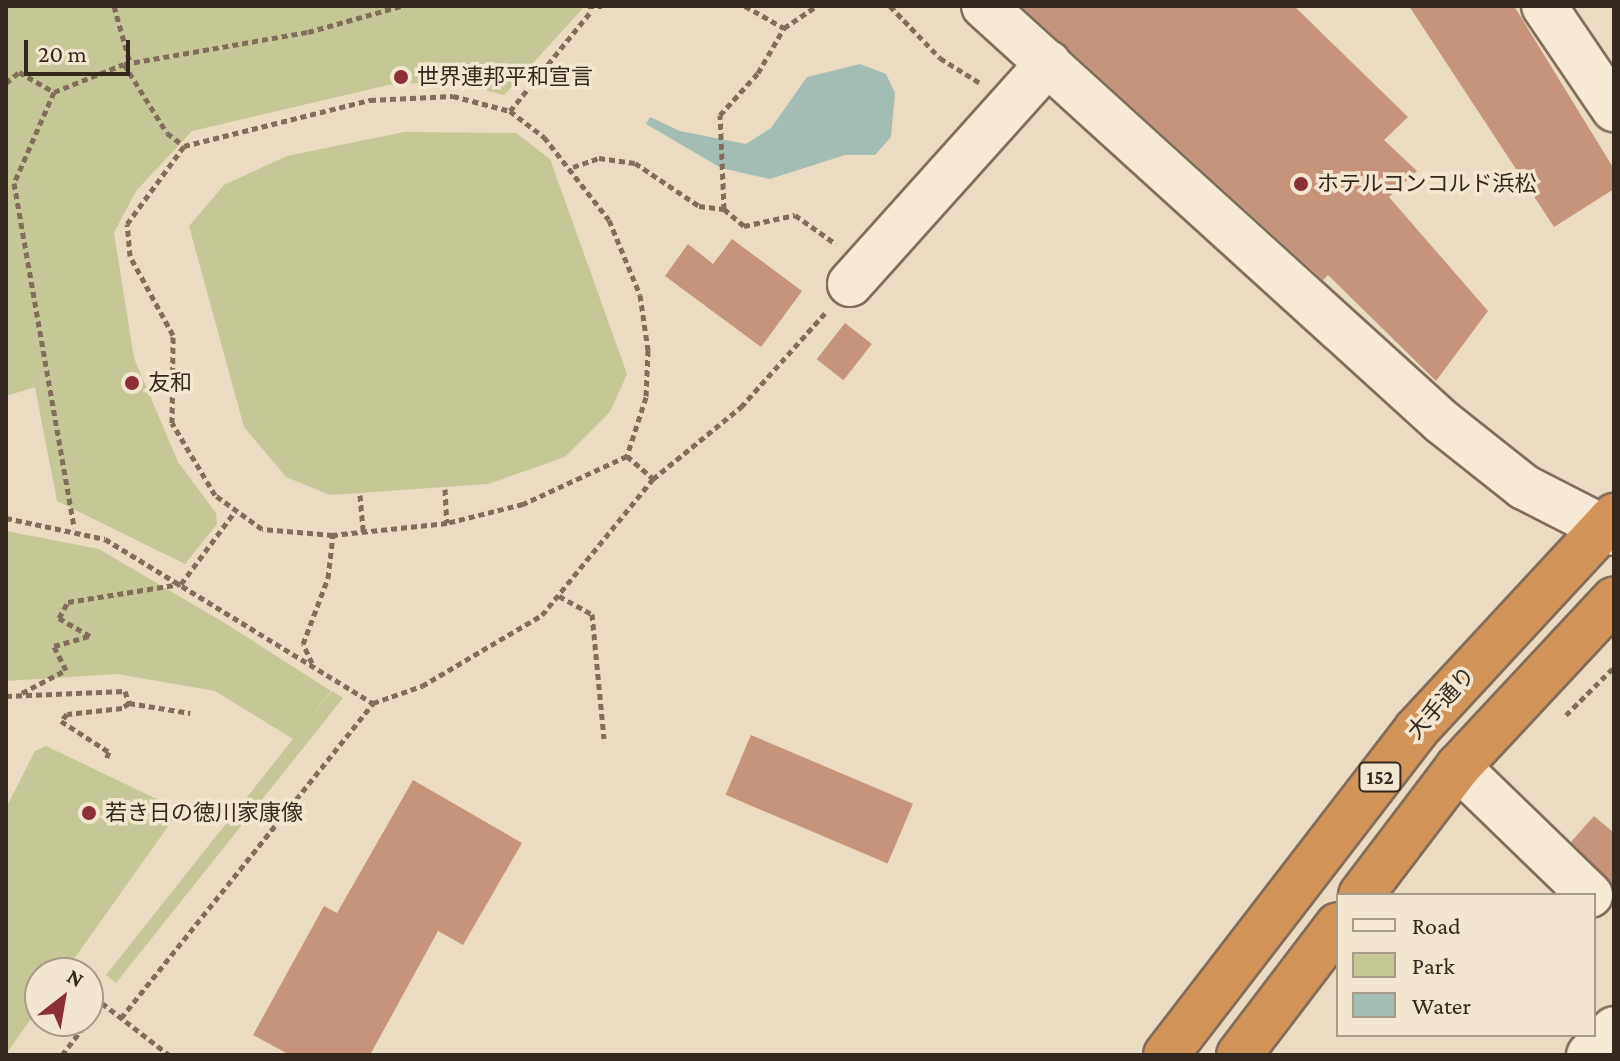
<!DOCTYPE html>
<html>
<head>
<meta charset="utf-8">
<style>
	body { margin:0 }
	#map { position:relative; width:1620px; height:1061px; overflow:hidden; background:#eadbc2; font-family:"Crimson Pro","Noto Sans JP",serif }
	div>[style] { position:absolute }
	.green>* { inset:0; background:#c5c797 }
	.water>* { inset:0; background:#a4bdb4 }
	.building>* { inset:0; background:#c5947b; transform-origin:0 0 }
	.path>* { height:5px; margin-top:-2.5px; transform-origin:0; background:repeating-linear-gradient(90deg,#826d5b 0 6px,transparent 0 10px) }
	.roads { filter:drop-shadow(2px 0 #826d5b) drop-shadow(-2px 0 #826d5b) drop-shadow(0 2px #826d5b) drop-shadow(0 -2px #826d5b) }
	.minor>* { height:44px; margin:-22px; padding:0 22px; transform-origin:22px; border-radius:22px; background:#f6e9d5 }
	.highway>* { height:44px; margin:-22px; padding:0 22px; transform-origin:22px; border-radius:22px; background:#d39459 }
	.dots>* { width:22px; height:22px; translate:-50% -50%; box-sizing:border-box; border:4px solid #f2e6d1; border-radius:50% }
	span { translate:-50% -50%; white-space:nowrap; text-align:center; line-height:1.15; -webkit-text-stroke:7px #f2e6d1; paint-order:stroke }
	.shield-label span { padding:2px 6px; background:#f2e6d1; border:2px solid; border-radius:6px; -webkit-text-stroke-width:0 }
	.shield-label { font-size:20px; color:#33271e; font-weight:700 }
	.poi-label { font-size:22px; color:#33271e }
	.left { translate:0 -50%; text-align:left }
	.street-label { font-size:22px; color:#33271e }
	.frame { position:absolute; inset:0; border:8px solid #33271e; pointer-events:none }
	.legend { position:absolute; left:1336px; top:893px; width:260px; height:144px; box-sizing:border-box; background:#f2e6d1; border:2px solid #a69a89; margin:0; padding:10px 14px; list-style:none; font-size:24px; color:#33271e }
	.legend li { display:flex; align-items:center; gap:16px; height:40px }
	.legend b { width:40px; border:2px solid #a69a89 }
	.north { position:absolute; left:24px; top:957px; width:80px; height:80px; box-sizing:border-box; background:#f2e6d1; border:2px solid #a69a89; border-radius:50%; rotate:31deg; font-size:22px; font-weight:700; line-height:32px; text-align:center; color:#33271e }
	.north::after { content:''; display:block; margin:auto; width:28px; height:36px; background:#8c3038; clip-path:polygon(50% 0,100% 100%,50% 72%,0 100%) }
	.scale { position:absolute; left:24px; top:40px; width:106px; height:36px; box-sizing:border-box; border:4px solid #33271e; border-top:0; padding-left:10px; font-size:24px; line-height:28px; white-space:nowrap; color:#33271e; -webkit-text-stroke:6px #f2e6d1; paint-order:stroke }
</style>
</head>
<body>
<div id="map">
	<div class="green">
		<i style="clip-path:polygon(6px 6px,585px 6px,504px 95px,450px 81px,388px 85px,192px 131px,136px 191px,114px 233px,134px 358px,178px 462px,216px 513px,217px 524px,185px 564px,57px 501px,35px 387px,6px 396px)"></i>
		<i style="clip-path:polygon(404px 132px,516px 133px,550px 159px,627px 374px,610px 412px,565px 457px,488px 484px,330px 495px,286px 477px,244px 427px,189px 226px,224px 185px,287px 156px)"></i>
		<i style="clip-path:polygon(6px 531px,99px 549px,228px 625px,331px 691px,307px 722px,332px 691px,343px 698px,116px 983px,106px 975px,293px 739px,215px 691px,117px 674px,6px 681px)"></i>
		<i style="clip-path:polygon(46px 746px,165px 803px,174px 818px,64px 973px,40px 973px,40px 1006px,6px 1054px,6px 808px,35px 751px)"></i>
	</div>
	<div class="water">
		<i style="clip-path:polygon(860px 64px,886px 74px,895px 93px,891px 137px,875px 155px,845px 155px,770px 179px,721px 168px,646px 124px,650px 117px,680px 131px,746px 144px,771px 128px,807px 77px)"></i>
	</div>
	<div class="building">
		<i style="clip-path:polygon(1021px 6px,1294px 6px,1408px 117px,1384px 140px,1417px 171px,1389px 197px,1488px 311px,1436px 381px,1328px 275px,1323px 280px)"></i>
		<i style="clip-path:polygon(1409px 6px,1514px 6px,1614px 169px,1614px 189px,1554px 227px)"></i>
		<i style="clip-path:polygon(732px 239px,802px 291px,761px 347px,665px 276px,688px 244px,713px 264px)"></i>
		<i style="left:845px;top:323px;width:34px;height:46px;rotate:38deg"></i>
		<i style="left:751px;top:735px;width:176px;height:65px;rotate:23deg"></i>
		<i style="clip-path:polygon(413px 780px,522px 843px,463px 945px,438px 931px,370px 1055px,290px 1055px,253px 1035px,324px 906px,337px 913px)"></i>
		<i style="clip-path:polygon(1594px 816px,1614px 833px,1614px 888px,1571px 842px)"></i>
	</div>
	<div class="path">
		<i style="left:114px;top:6px;width:59px;rotate:74.3deg"></i>
		<i style="left:588px;top:6px;width:14px"></i>
		<i style="left:745px;top:6px;width:45px;rotate:29.4deg"></i>
		<i style="left:890px;top:6px;width:72px;rotate:46.1deg"></i>
		<i style="left:940px;top:58px;width:47px;rotate:32deg"></i>
		<i style="left:124px;top:64px;width:81px;rotate:58.1deg"></i>
		<i style="left:167px;top:133px;width:21px;rotate:37deg"></i>
		<i style="left:6px;top:83px;width:17px;rotate:-40deg"></i>
		<i style="left:19px;top:72px;width:40px;rotate:29.7deg"></i>
		<i style="left:54px;top:92px;width:75px;rotate:-21.8deg"></i>
		<i style="left:124px;top:64px;width:187px;rotate:-9.9deg"></i>
		<i style="left:308px;top:32px;width:97px;rotate:-15.6deg"></i>
		<i style="left:54px;top:92px;width:99px;rotate:113.7deg"></i>
		<i style="left:14px;top:183px;width:350px;rotate:80.1deg"></i>
		<i style="left:453px;top:96px;width:59px;rotate:14.7deg"></i>
		<i style="left:510px;top:111px;width:43px;rotate:37.4deg"></i>
		<i style="left:544px;top:137px;width:105px;rotate:51.9deg"></i>
		<i style="left:609px;top:220px;width:81px;rotate:67.5deg"></i>
		<i style="left:640px;top:295px;width:56px;rotate:81.7deg"></i>
		<i style="left:648px;top:350px;width:47px;rotate:92.4deg"></i>
		<i style="left:646px;top:397px;width:62px;rotate:107.9deg"></i>
		<i style="left:627px;top:456px;width:115px;rotate:155.2deg"></i>
		<i style="left:523px;top:504px;width:78px;rotate:166deg"></i>
		<i style="left:447px;top:523px;width:115px;rotate:174deg"></i>
		<i style="left:333px;top:535px;width:71px;rotate:-175.2deg"></i>
		<i style="left:262px;top:529px;width:58px;rotate:-144.1deg"></i>
		<i style="left:215px;top:495px;width:84px;rotate:-120.8deg"></i>
		<i style="left:172px;top:423px;width:88px;rotate:-89.3deg"></i>
		<i style="left:173px;top:335px;width:90px;rotate:-118.6deg"></i>
		<i style="left:130px;top:256px;width:32px;rotate:-95deg"></i>
		<i style="left:127px;top:224px;width:97px;rotate:-53.8deg"></i>
		<i style="left:184px;top:146px;width:192px;rotate:-13.9deg"></i>
		<i style="left:370px;top:100px;width:83px;rotate:-2.8deg"></i>
		<i style="left:510px;top:111px;width:130px;rotate:-50.9deg"></i>
		<i style="left:573px;top:167px;width:28px;rotate:-19deg"></i>
		<i style="left:599px;top:158px;width:36px;rotate:8deg"></i>
		<i style="left:635px;top:163px;width:77px;rotate:33.9deg"></i>
		<i style="left:699px;top:206px;width:25px;rotate:7deg"></i>
		<i style="left:724px;top:209px;width:94px;rotate:-92.4deg"></i>
		<i style="left:720px;top:115px;width:57px;rotate:-47.9deg"></i>
		<i style="left:758px;top:73px;width:52px;rotate:-60deg"></i>
		<i style="left:784px;top:28px;width:40px;rotate:-34deg"></i>
		<i style="left:724px;top:209px;width:26px;rotate:40deg"></i>
		<i style="left:744px;top:226px;width:52px;rotate:-12.2deg"></i>
		<i style="left:795px;top:215px;width:50px;rotate:35.3deg"></i>
		<i style="left:627px;top:456px;width:35px;rotate:41deg"></i>
		<i style="left:445px;top:489px;width:34px;rotate:87deg"></i>
		<i style="left:360px;top:495px;width:36px;rotate:85deg"></i>
		<i style="left:6px;top:518px;width:101px;rotate:12deg"></i>
		<i style="left:105px;top:539px;width:314px;rotate:31.5deg"></i>
		<i style="left:559px;top:596px;width:38px;rotate:29deg"></i>
		<i style="left:592px;top:614px;width:125px;rotate:84.5deg"></i>
		<i style="left:312px;top:663px;width:21px;rotate:-115deg"></i>
		<i style="left:303px;top:644px;width:71px;rotate:-69.3deg"></i>
		<i style="left:328px;top:578px;width:43px;rotate:-83.4deg"></i>
		<i style="left:22px;top:693px;width:50px;rotate:-27.6deg"></i>
		<i style="left:66px;top:670px;width:27px;rotate:-117deg"></i>
		<i style="left:54px;top:646px;width:37px;rotate:-16deg"></i>
		<i style="left:90px;top:636px;width:36px;rotate:-150deg"></i>
		<i style="left:59px;top:618px;width:18px;rotate:-61deg"></i>
		<i style="left:68px;top:602px;width:114px;rotate:-9.1deg"></i>
		<i style="left:181px;top:584px;width:87px;rotate:-53.4deg"></i>
		<i style="left:6px;top:696px;width:119px;rotate:-2.4deg"></i>
		<i style="left:125px;top:691px;width:13px;rotate:72deg"></i>
		<i style="left:129px;top:703px;width:9px;rotate:144deg"></i>
		<i style="left:122px;top:708px;width:55px;rotate:173.8deg"></i>
		<i style="left:67px;top:714px;width:9px;rotate:131deg"></i>
		<i style="left:61px;top:721px;width:57px;rotate:32.9deg"></i>
		<i style="left:109px;top:752px;width:8px;rotate:113deg"></i>
		<i style="left:129px;top:703px;width:62px;rotate:9.3deg"></i>
		<i style="left:1566px;top:715px;width:68px;rotate:-45deg"></i>
		<i style="left:121px;top:1018px;width:403px;rotate:-51.3deg"></i>
		<i style="left:373px;top:703px;width:52px;rotate:-19.1deg"></i>
		<i style="left:422px;top:686px;width:139px;rotate:-30.6deg"></i>
		<i style="left:542px;top:615px;width:176px;rotate:-50.8deg"></i>
		<i style="left:653px;top:479px;width:114px;rotate:-39.3deg"></i>
		<i style="left:741px;top:407px;width:126px;rotate:-48.2deg"></i>
		<i style="left:62px;top:1055px;width:66px;rotate:-52.4deg"></i>
		<i style="left:102px;top:1003px;width:85px;rotate:37.8deg"></i>
	</div>
	<div class="roads">
		<div class="minor">
			<i style="left:984px;top:6px;width:619px;rotate:42.25deg"></i>
			<i style="left:1442px;top:422px;width:105px;rotate:38.4deg"></i>
			<i style="left:1524px;top:487px;width:101px;rotate:27.1deg"></i>
			<i style="left:1544px;top:6px;width:125px;rotate:55.8deg"></i>
			<i style="left:850px;top:284px;width:297px;rotate:-48.1deg"></i>
			<i style="left:1458px;top:767px;width:184px;rotate:44.1deg"></i>
			<i style="left:1589px;top:1055px;width:36px;rotate:-46deg"></i>
		</div>
		<div class="highway">
			<i style="left:1361px;top:895px;width:161px;rotate:-52.8deg"></i>
			<i style="left:1458px;top:767px;width:229px;rotate:-47deg"></i>
			<i style="left:1166px;top:1055px;width:410px;rotate:-52.4deg"></i>
			<i style="left:1416px;top:730px;width:292px;rotate:-47.2deg"></i>
			<i style="left:1239px;top:1055px;width:163px;rotate:-52.7deg"></i>
		</div>
	</div>
	<div class="dots">
		<i style="left:401px;top:77px;background:#8c3038"></i>
		<i style="left:1301px;top:184px;background:#8c3038"></i>
		<i style="left:132px;top:383px;background:#8c3038"></i>
		<i style="left:89px;top:813px;background:#8c3038"></i>
	</div>
	<div class="shield-label">
		<span style="left:1380px;top:777px">152</span>
	</div>
	<div class="poi-label">
		<span class="left" style="left:417px;top:77px">世界連邦平和宣言</span>
		<span class="left" style="left:1317px;top:184px">ホテルコンコルド浜松</span>
		<span class="left" style="left:148px;top:383px">友和</span>
		<span class="left" style="left:105px;top:813px">若き日の徳川家康像</span>
	</div>
	<div class="street-label">
		<span style="left:1441px;top:703px;rotate:-48deg">大手通り</span>
	</div>
	<div class="frame"></div>
	<ul class="legend">
	<li><b style="height:10px;background:#f6e9d5"></b>Road</li>
	<li><b style="height:22px;background:#c5c797"></b>Park</li>
	<li><b style="height:22px;background:#a4bdb4"></b>Water</li>
	</ul>
	<div class="north">N</div>
	<div class="scale">20 m</div>
</div>
</body>
</html>
